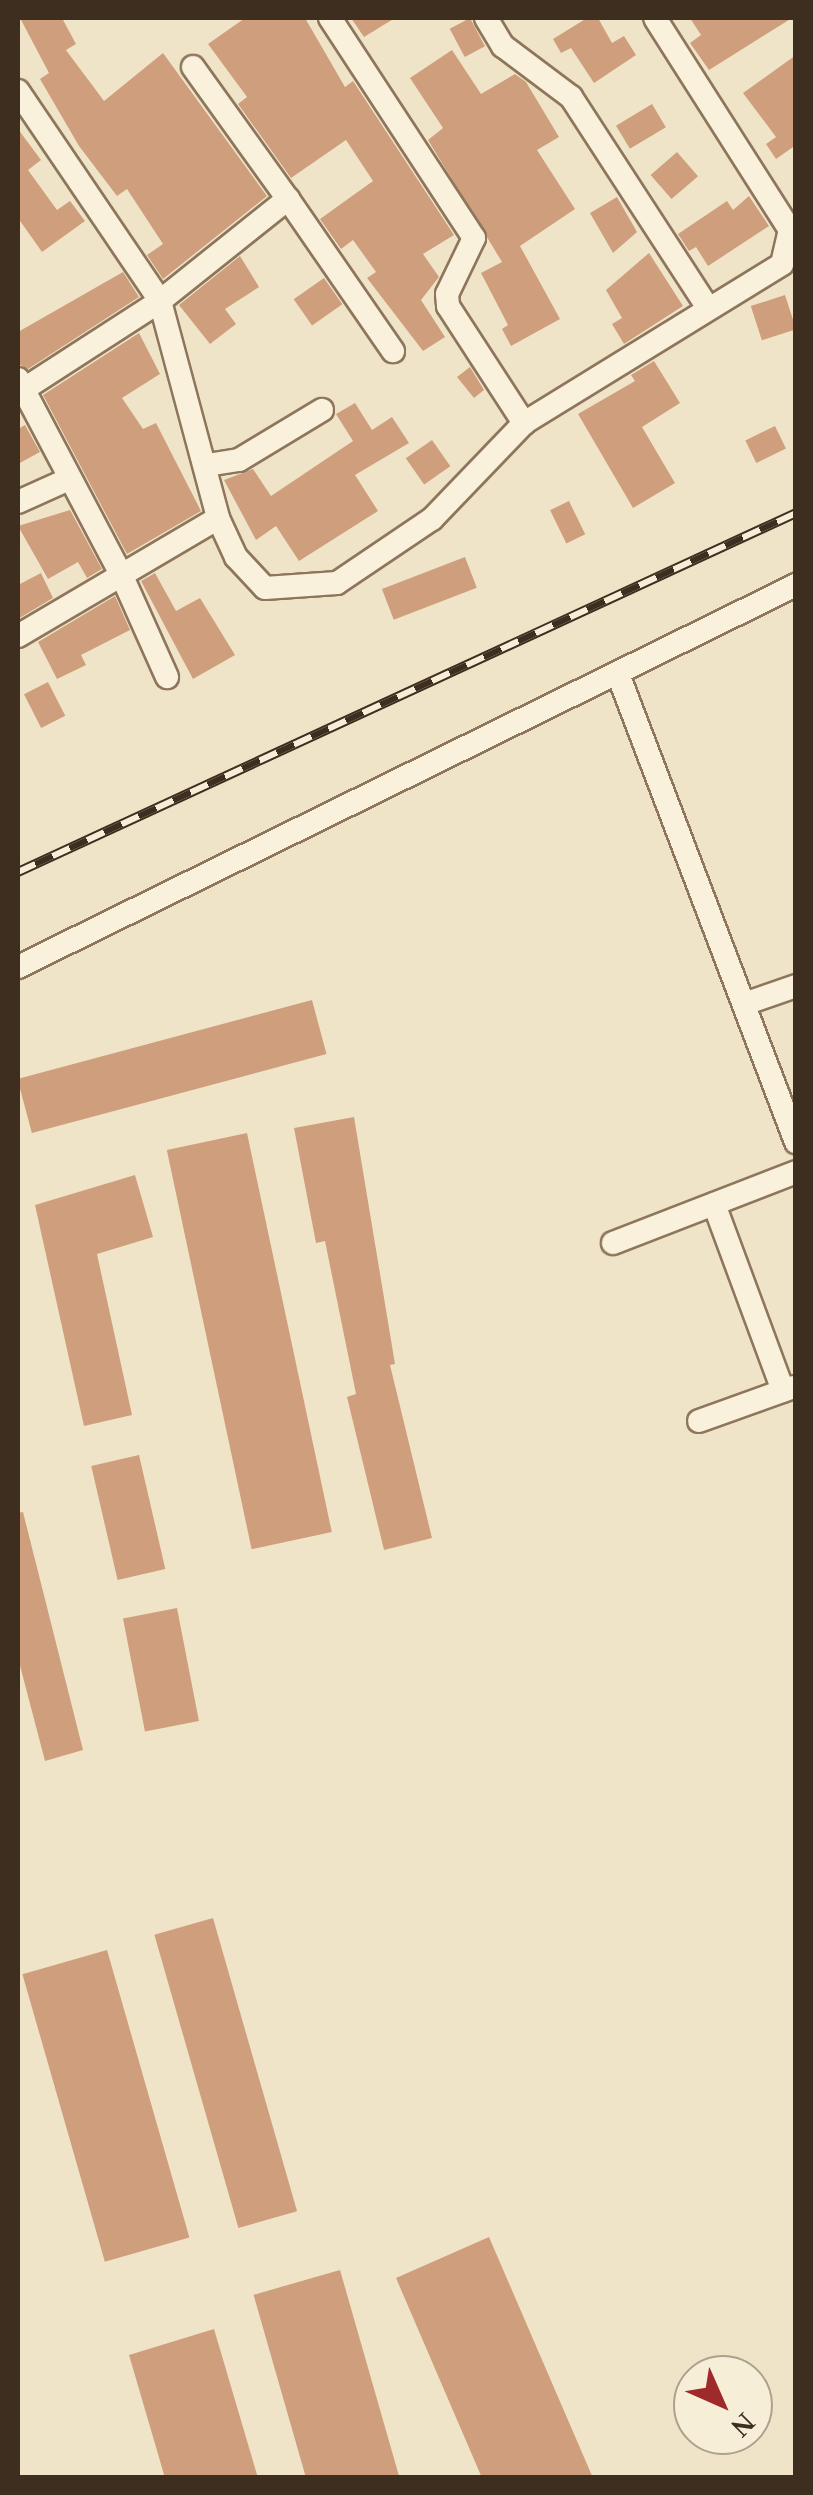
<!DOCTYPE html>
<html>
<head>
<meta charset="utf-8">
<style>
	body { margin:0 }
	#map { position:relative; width:813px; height:2495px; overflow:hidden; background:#f0e4c8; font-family:Georgia,serif }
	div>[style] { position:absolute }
	.building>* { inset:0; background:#cf9f7d; transform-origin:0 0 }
	.roads { filter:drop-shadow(2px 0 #8d765c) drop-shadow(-2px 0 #8d765c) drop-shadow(0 2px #8d765c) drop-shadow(0 -2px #8d765c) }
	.minor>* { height:22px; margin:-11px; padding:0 11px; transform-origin:11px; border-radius:11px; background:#faf1dc }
	.rail>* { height:10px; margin-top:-5px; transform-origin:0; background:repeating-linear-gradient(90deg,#f7eed8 0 19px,#3d2e20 0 38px); box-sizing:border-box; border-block:2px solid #3d2e20 }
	span { translate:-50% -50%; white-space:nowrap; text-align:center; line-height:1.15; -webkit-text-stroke:9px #f7eed8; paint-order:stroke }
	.frame { position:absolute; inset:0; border:20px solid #3d2e20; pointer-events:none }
	.north { position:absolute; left:673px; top:2355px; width:100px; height:100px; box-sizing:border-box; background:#f7eed8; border:2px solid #ada18e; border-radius:50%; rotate:135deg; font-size:28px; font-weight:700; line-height:40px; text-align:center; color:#3d2e20 }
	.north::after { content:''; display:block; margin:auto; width:35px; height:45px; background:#9e2a2b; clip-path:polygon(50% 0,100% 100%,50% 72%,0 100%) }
</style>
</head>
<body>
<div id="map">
	<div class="building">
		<i style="clip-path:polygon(20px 18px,62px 18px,76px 44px,66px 50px,104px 101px,163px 53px,267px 196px,163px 279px,147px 255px,163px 244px,127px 189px,117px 196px,79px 146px,40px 79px,49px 73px)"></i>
		<i style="clip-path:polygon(245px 18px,305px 18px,345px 87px,353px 81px,454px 235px,423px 254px,439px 277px,421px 300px,445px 337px,423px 351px,367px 278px,376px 272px,353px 240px,341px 249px,320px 219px,373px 181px,346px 140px,291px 178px,238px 104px,247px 97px,208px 44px)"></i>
		<i style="clip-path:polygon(351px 18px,395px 18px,364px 37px)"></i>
		<i style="left:470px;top:18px;width:32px;height:23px;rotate:62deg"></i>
		<i style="clip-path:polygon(587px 18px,598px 18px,612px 43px,624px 36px,636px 55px,594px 83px,571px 48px,561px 53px,553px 39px)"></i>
		<i style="clip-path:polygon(690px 18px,792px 18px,709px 70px,690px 43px,701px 35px)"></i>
		<i style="clip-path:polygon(452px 50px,481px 94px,515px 74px,526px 82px,559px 137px,537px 150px,575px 209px,520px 246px,560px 319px,511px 346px,502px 329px,508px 325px,481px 273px,502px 262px,428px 140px,443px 128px,410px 78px)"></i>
		<i style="clip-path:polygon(796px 55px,796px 145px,776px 159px,766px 144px,776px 137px,743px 93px)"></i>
		<i style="left:652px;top:104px;width:27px;height:42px;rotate:59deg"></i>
		<i style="clip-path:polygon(18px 129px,41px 160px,28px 170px,57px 210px,70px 201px,85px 221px,42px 252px,18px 218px)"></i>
		<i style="left:677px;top:152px;width:32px;height:35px;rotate:49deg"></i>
		<i style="clip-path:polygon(749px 196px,769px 226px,708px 266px,696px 247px,689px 251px,678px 234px,727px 201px,733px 210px)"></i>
		<i style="clip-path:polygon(617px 197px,637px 232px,613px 253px,590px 213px)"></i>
		<i style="clip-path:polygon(649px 253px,683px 306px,624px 344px,612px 324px,622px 318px,606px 290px)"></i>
		<i style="clip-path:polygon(240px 256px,259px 287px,225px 309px,236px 324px,210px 344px,179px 305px)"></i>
		<i style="clip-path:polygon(123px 272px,139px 297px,28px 369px,18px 364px,18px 332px)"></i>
		<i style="left:324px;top:278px;width:32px;height:37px;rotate:55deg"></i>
		<i style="left:785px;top:295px;width:36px;height:36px;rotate:72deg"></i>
		<i style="clip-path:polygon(139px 333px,160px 374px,122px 398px,143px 429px,156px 423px,201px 511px,127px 554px,43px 395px)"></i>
		<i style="clip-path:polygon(654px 361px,680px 403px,642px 427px,675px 483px,633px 508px,578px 414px,635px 381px,631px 375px)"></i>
		<i style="clip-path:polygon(470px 367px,484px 390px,474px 398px,457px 377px)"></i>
		<i style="clip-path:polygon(355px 403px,372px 430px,392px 417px,409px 443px,355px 475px,378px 511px,299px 561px,276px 526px,256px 540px,224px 480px,253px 469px,271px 496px,353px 441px,336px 414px)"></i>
		<i style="clip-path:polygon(25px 425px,40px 452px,18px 464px,18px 429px)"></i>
		<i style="left:775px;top:426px;width:25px;height:33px;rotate:64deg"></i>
		<i style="left:432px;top:440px;width:32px;height:32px;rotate:55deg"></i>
		<i style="left:569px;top:501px;width:37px;height:21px;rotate:64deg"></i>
		<i style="clip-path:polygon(70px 510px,102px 569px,87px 578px,78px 562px,48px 579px,18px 526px)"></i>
		<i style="left:465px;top:557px;width:33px;height:89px;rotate:69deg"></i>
		<i style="clip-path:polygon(41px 573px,53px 598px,18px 619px,18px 585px)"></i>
		<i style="clip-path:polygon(155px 573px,176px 611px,200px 598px,235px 655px,193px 679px,141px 581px)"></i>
		<i style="clip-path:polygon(115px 596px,130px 630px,81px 655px,86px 665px,57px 679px,38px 642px)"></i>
		<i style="left:48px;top:682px;width:38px;height:27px;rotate:63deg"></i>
		<i style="left:312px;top:1000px;width:56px;height:305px;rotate:75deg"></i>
		<i style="clip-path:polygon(354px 1117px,395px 1364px,390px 1365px,432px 1538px,384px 1550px,347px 1397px,356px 1394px,325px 1241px,316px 1243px,294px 1128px)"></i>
		<i style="left:247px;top:1133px;width:408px;height:82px;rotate:78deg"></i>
		<i style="clip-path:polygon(135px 1175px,153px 1237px,97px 1254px,132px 1415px,84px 1426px,35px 1205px)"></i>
		<i style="left:139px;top:1455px;width:117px;height:49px;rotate:77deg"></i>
		<i style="clip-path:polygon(23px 1512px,83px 1750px,45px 1761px,18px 1658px,18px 1513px)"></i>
		<i style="left:177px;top:1608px;width:115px;height:55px;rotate:79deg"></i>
		<i style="left:213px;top:1918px;width:305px;height:61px;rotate:74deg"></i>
		<i style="left:107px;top:1950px;width:299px;height:88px;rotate:74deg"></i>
		<i style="clip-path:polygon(489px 2237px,593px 2478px,482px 2478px,396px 2278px)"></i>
		<i style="left:340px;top:2270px;width:216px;height:90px;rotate:74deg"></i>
		<i style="clip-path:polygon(214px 2329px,258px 2478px,165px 2478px,129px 2355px)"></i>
	</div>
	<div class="roads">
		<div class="minor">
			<i style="left:330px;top:18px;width:263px;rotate:56.8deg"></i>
			<i style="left:474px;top:238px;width:62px;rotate:115.7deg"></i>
			<i style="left:447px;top:294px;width:12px;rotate:85deg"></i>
			<i style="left:448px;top:306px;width:140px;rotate:57deg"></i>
			<i style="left:524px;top:423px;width:303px;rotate:-31.6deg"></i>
			<i style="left:782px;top:264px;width:35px;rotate:-77deg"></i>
			<i style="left:790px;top:230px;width:251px;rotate:-122.5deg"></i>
			<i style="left:486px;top:18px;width:33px;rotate:59deg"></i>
			<i style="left:503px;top:46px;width:85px;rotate:36.9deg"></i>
			<i style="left:571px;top:97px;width:252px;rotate:57deg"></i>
			<i style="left:193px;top:67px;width:163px;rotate:54.3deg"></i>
			<i style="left:18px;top:91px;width:254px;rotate:55.9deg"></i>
			<i style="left:160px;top:301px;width:225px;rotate:75deg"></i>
			<i style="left:218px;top:518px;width:43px;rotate:65.2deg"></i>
			<i style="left:236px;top:557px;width:42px;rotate:46.9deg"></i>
			<i style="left:265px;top:588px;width:72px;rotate:-4deg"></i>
			<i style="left:337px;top:583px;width:115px;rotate:-34deg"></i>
			<i style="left:432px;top:519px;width:133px;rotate:-46.2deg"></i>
			<i style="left:18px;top:379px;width:221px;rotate:62.2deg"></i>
			<i style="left:121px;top:574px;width:113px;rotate:65.9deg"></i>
			<i style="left:18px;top:393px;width:169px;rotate:-32.9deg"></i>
			<i style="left:160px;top:301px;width:164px;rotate:-38.6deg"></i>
			<i style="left:288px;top:199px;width:185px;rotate:55.4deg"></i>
			<i style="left:207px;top:465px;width:32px;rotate:-9deg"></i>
			<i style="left:239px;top:460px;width:97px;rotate:-31.1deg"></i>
			<i style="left:18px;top:502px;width:56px;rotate:-24.3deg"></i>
			<i style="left:18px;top:636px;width:232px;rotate:-30.5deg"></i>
			<i style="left:618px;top:674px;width:501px;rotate:69.18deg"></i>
			<i style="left:18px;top:967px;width:867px;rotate:-26.15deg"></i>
			<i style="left:747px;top:1003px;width:52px;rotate:-19.1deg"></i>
			<i style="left:714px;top:1204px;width:199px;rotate:69.7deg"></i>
			<i style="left:613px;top:1243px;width:196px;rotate:-21.2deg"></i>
			<i style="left:699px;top:1421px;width:101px;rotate:-19.7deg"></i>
		</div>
	</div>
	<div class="rail">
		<i style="left:18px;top:872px;width:857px;rotate:-24.77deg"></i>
	</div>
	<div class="frame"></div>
	<div class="north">N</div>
</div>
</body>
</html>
